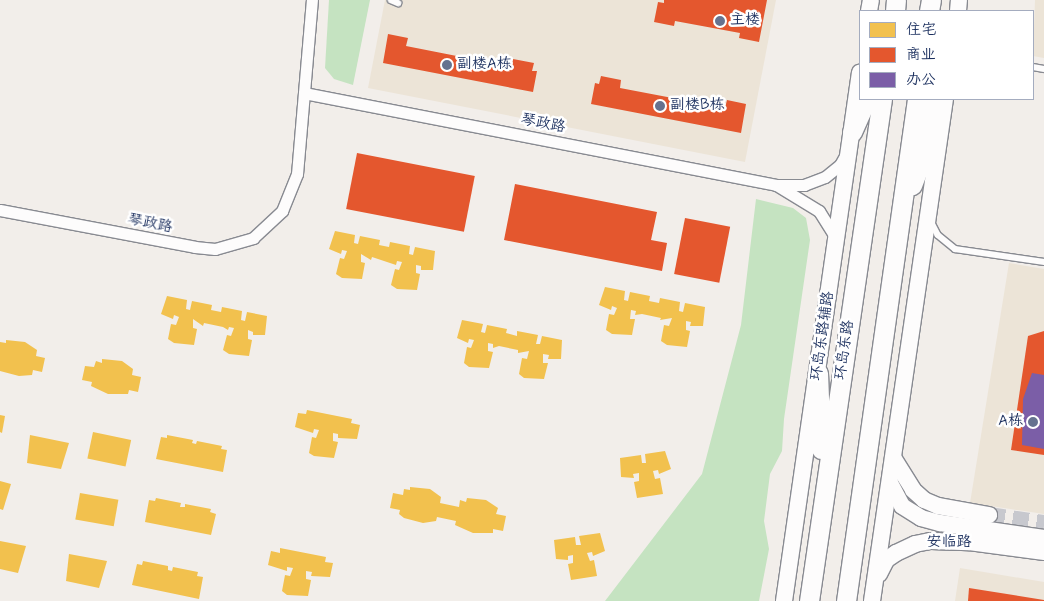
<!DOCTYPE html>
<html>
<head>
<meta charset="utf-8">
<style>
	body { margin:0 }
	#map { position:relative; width:1044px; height:601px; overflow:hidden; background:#f2eeea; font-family:Mynerve,"LXGW WenKai TC",sans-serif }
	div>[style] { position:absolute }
	.built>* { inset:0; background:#ece4d7 }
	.green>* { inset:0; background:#c5e3c1 }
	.homes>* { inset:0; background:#f2c14e; transform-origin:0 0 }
	.shops>* { inset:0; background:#e4572e; transform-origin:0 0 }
	.offices>* { inset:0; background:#7b5ea7 }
	.secondary-tunnel>* { height:16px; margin-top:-8px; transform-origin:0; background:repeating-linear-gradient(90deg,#c7c8ce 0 16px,transparent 0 24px) }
	.roads { filter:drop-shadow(1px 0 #888a91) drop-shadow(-1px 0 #888a91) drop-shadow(0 1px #888a91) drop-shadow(0 -1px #888a91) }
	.service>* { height:5.5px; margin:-2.75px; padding:0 2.75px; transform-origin:2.75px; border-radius:2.75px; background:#fdfcfc }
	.minor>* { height:11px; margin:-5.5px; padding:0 5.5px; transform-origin:5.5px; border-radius:5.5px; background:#fdfcfc }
	.secondary>* { height:16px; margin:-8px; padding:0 8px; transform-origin:8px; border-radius:8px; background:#fdfcfc }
	.primary>* { height:19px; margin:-9.5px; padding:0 9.5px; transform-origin:9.5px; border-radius:9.5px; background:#fdfcfc }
	.dots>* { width:14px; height:14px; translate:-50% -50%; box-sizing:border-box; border:2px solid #fff; border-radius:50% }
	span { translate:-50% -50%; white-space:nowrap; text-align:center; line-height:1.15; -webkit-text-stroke:5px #fff; paint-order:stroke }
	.poi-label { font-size:15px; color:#1b2f5e }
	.left { translate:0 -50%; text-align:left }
	.right { translate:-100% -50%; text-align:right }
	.street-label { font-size:15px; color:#1b2f5e }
	.legend { position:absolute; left:859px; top:10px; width:175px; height:90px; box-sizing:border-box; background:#fff; border:1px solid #a4acbf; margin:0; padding:6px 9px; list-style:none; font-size:15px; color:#1b2f5e }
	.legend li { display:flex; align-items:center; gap:10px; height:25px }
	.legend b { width:25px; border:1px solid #a4acbf }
</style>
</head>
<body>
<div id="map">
	<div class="built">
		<i style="clip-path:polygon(385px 0,776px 0,745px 162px,368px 88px)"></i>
		<i style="clip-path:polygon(1035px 0,1044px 0,1044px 58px,1033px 56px)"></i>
		<i style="clip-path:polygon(1009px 263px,1044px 269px,1044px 514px,970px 503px)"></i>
		<i style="clip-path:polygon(960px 568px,1044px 582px,1044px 601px,955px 601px)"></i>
	</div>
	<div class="green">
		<i style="clip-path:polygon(329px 0,370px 0,353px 85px,334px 79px,325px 68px)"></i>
		<i style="clip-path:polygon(756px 199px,793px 208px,806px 218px,810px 240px,784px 419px,782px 451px,770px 474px,764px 521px,769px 549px,759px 601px,605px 601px,702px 474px,741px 325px)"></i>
	</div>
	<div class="homes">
		<i style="clip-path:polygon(335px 231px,355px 235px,354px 243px,358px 244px,360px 236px,380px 240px,379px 245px,389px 247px,390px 242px,410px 246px,409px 254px,413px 255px,415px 247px,435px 251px,433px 270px,421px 270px,421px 266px,416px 265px,416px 273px,420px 274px,417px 290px,397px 289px,391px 285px,395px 269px,399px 270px,402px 262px,397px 261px,396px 265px,372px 257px,371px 260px,361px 254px,361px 262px,365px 263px,362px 279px,342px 278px,336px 274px,340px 258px,344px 259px,347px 251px,342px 250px,341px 254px,329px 249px)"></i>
		<i style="clip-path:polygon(605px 287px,625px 291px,624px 300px,628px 301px,630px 292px,650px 296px,649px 301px,659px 303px,660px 298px,680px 302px,679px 311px,683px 312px,685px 303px,705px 307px,703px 326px,690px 326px,691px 322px,686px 321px,686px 330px,690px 331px,687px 347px,667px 345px,661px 341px,664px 325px,669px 326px,672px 318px,660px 320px,661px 318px,642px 314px,635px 315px,636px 311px,631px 310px,630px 319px,635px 319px,632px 335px,612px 334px,606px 330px,609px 314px,614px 315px,617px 308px,612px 306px,611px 310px,599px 305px)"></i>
		<i style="clip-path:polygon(167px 296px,187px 300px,186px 309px,190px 310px,192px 301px,212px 305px,211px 310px,221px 312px,222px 307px,242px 311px,241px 320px,245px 321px,247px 312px,267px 316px,265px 335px,253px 335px,253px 332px,248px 330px,248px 339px,252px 340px,249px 356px,229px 354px,223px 350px,227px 335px,231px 336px,234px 328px,229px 327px,228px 330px,223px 327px,204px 323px,203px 326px,193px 319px,193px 328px,197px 329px,194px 345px,174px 343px,168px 339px,171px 324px,176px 325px,179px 317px,174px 315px,173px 319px,161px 314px)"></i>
		<i style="clip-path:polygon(462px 320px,483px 324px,481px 332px,485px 333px,487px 325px,507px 329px,506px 333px,517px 336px,517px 331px,538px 335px,536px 344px,540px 344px,542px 336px,562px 340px,561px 359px,548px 359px,549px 355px,543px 354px,543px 363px,548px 363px,544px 379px,524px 378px,519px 374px,522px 358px,527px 359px,529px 351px,518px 353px,518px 350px,499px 346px,493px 348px,493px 344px,488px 343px,488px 351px,493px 352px,489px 368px,469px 367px,464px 363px,467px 347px,471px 348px,474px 340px,469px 339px,468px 343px,457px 338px)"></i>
		<i style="clip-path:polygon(6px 340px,25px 342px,37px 350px,36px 356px,45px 358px,42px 372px,33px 370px,32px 375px,19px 376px,0 371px,0 342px,6px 343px)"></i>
		<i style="clip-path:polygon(102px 359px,122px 361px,133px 369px,132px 375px,141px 377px,138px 392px,129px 390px,128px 394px,108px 394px,91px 386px,92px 382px,82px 380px,85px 366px,94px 367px,96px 361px,102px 363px)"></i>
		<i style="clip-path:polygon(307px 410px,352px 419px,351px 423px,360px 425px,357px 439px,338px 438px,338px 434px,333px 433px,333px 441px,338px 442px,334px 458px,314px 456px,309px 453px,312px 437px,316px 438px,319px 430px,314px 429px,313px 433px,295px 427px,298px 413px,306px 414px)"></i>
		<i style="clip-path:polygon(0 415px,5px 416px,2px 433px,0 432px)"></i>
		<i style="left:93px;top:432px;width:39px;height:27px;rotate:12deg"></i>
		<i style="clip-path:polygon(30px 435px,69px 443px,61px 469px,27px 463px)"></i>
		<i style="clip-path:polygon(167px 435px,193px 440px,192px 443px,196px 444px,197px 441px,222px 446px,221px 449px,227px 450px,223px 472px,156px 459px,161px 437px,167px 438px)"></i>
		<i style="clip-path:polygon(665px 451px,671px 469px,659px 474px,658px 470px,653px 471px,655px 479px,660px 478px,663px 494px,637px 498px,634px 482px,639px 481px,639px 473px,633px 474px,634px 478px,621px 477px,620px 458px,641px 455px,642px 463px,646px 463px,645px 454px)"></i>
		<i style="clip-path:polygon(0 481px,11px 484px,3px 510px,0 509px)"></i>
		<i style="clip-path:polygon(410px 487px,430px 489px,441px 497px,440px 503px,459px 507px,460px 500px,466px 502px,467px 498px,486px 500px,498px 508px,496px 514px,506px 516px,503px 531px,493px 529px,493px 533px,473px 533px,455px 525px,456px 521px,437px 517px,436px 521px,423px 523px,404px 518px,399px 514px,400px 510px,390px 508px,393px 493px,403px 495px,404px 489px,410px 490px)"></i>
		<i style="left:80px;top:493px;width:39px;height:27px;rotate:10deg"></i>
		<i style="clip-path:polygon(156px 498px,181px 503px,180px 507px,185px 507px,185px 504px,211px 509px,210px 512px,216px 514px,211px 535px,145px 522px,149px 500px,155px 501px)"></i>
		<i style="clip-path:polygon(600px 533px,605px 551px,593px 556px,592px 552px,587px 553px,590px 561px,594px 560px,597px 576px,571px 580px,568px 564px,573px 563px,573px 555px,568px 556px,568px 560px,556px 559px,554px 540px,575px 537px,576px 545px,581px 545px,579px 536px)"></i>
		<i style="clip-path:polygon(0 541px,26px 546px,18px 573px,0 569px)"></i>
		<i style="clip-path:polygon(280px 548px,326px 557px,325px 562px,333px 563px,330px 577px,311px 576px,312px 572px,306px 571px,306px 579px,311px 580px,308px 596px,287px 595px,282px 591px,285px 575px,290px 576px,293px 568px,287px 567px,287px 571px,268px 565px,271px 551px,280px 553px)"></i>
		<i style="clip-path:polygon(69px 554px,107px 561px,99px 588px,66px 581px)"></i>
		<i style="clip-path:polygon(143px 561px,168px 566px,168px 570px,172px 571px,173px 567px,198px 572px,197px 576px,203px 577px,199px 599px,132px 585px,137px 564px,142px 565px)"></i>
	</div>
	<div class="shops">
		<i style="clip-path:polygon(664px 0,767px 0,759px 42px,739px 38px,740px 33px,675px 21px,674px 26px,654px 22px,658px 2px,664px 3px)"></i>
		<i style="clip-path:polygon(388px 34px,408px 38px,406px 46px,512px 67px,513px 59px,534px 63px,532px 71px,537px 71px,533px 92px,383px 63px)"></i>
		<i style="clip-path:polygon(601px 76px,621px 80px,620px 88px,725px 108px,727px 100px,746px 104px,741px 133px,591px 104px,595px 83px,599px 84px)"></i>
		<i style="left:357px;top:153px;width:120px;height:57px;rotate:11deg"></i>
		<i style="clip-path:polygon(515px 184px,657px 212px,651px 240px,667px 243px,662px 271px,504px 240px)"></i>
		<i style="left:685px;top:218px;width:46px;height:57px;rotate:11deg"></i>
		<i style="clip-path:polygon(1044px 331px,1044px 455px,1011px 450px,1028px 336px)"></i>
		<i style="clip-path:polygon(969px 588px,1044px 600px,1044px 601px,968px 601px)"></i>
	</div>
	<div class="offices">
		<i style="clip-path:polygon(1032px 373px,1044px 375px,1044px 449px,1022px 445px,1023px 399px)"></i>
	</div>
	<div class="secondary-tunnel">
		<i style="left:989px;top:515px;width:56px;rotate:8.3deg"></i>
	</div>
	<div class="roads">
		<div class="service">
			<i style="left:391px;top:0;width:8px;rotate:23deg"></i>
			<i style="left:1033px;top:67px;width:11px;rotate:10deg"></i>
			<i style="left:932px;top:223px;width:13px;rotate:63deg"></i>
			<i style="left:938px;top:235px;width:22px;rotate:39deg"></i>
			<i style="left:955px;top:249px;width:90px;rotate:8.3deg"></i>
		</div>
		<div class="minor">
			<i style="left:304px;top:93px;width:481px;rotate:11deg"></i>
			<i style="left:776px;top:185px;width:28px"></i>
			<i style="left:804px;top:185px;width:22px;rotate:-21deg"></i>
			<i style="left:825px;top:177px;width:19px;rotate:-39deg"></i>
			<i style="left:840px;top:165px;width:13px;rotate:-61deg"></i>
			<i style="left:778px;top:186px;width:48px;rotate:31.4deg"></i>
			<i style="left:819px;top:211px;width:32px;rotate:58deg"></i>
			<i style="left:0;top:210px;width:198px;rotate:10.7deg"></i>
			<i style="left:195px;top:247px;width:20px;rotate:6deg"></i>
			<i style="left:215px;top:249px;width:40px;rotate:-16deg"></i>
			<i style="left:253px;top:238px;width:40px;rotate:-43deg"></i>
			<i style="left:282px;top:211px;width:40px;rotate:-68deg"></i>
			<i style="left:297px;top:174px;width:175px;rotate:-85.1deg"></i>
		</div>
		<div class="secondary">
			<i style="left:869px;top:11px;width:11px;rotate:-80deg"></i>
			<i style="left:958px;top:11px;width:11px;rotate:-85deg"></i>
			<i style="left:894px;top:459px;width:36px;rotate:58deg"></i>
			<i style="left:913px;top:490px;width:15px;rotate:42deg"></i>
			<i style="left:924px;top:500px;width:15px;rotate:23deg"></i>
			<i style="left:938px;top:506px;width:52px;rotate:10deg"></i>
			<i style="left:890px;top:483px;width:26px;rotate:62deg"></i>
			<i style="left:902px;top:506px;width:22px;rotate:32deg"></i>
			<i style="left:921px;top:518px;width:20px;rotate:15deg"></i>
			<i style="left:940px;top:523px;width:105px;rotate:8.2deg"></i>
			<i style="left:879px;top:574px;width:16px;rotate:-63deg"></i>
			<i style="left:886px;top:560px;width:12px;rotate:-35deg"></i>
			<i style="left:896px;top:553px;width:21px;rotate:-25deg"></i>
			<i style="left:915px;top:544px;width:16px;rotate:-11deg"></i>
			<i style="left:931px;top:541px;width:38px;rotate:2deg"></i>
			<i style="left:969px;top:542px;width:76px;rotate:7.6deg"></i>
			<i style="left:784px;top:601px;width:534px;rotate:-81.82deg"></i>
			<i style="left:872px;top:601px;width:507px;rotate:-81.73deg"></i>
		</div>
		<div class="primary">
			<i style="left:895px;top:11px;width:11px;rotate:-85deg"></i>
			<i style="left:929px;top:11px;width:11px;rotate:-80deg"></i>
			<i style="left:852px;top:132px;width:36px;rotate:-66deg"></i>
			<i style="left:912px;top:185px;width:28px;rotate:-69deg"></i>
			<i style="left:922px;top:159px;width:61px;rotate:-78.7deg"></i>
			<i style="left:818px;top:373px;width:76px;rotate:87.7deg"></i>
			<i style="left:809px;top:601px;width:507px;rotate:-81.73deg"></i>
			<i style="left:846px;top:601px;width:507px;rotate:-81.95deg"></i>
		</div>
	</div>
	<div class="dots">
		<i style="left:720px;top:21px;background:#66728f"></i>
		<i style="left:447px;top:65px;background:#66728f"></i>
		<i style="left:660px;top:106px;background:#66728f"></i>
		<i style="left:1033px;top:422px;background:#66728f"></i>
	</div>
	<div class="poi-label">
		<span class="left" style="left:730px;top:21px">主楼</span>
		<span class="left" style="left:457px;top:65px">副楼A栋</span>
		<span class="left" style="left:670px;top:106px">副楼B栋</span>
		<span class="right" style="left:1023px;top:422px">A栋</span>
	</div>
	<div class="street-label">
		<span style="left:543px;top:124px;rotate:11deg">琴政路</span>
		<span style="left:150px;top:224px;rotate:11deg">琴政路</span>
		<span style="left:823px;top:336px;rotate:-82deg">环岛东路辅路</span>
		<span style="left:845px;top:350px;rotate:-82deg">环岛东路</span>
		<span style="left:949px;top:543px">安临路</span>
	</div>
	<ul class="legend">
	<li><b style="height:14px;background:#f2c14e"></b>住宅</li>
	<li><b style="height:14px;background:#e4572e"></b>商业</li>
	<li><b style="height:14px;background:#7b5ea7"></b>办公</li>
	</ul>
</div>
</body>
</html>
